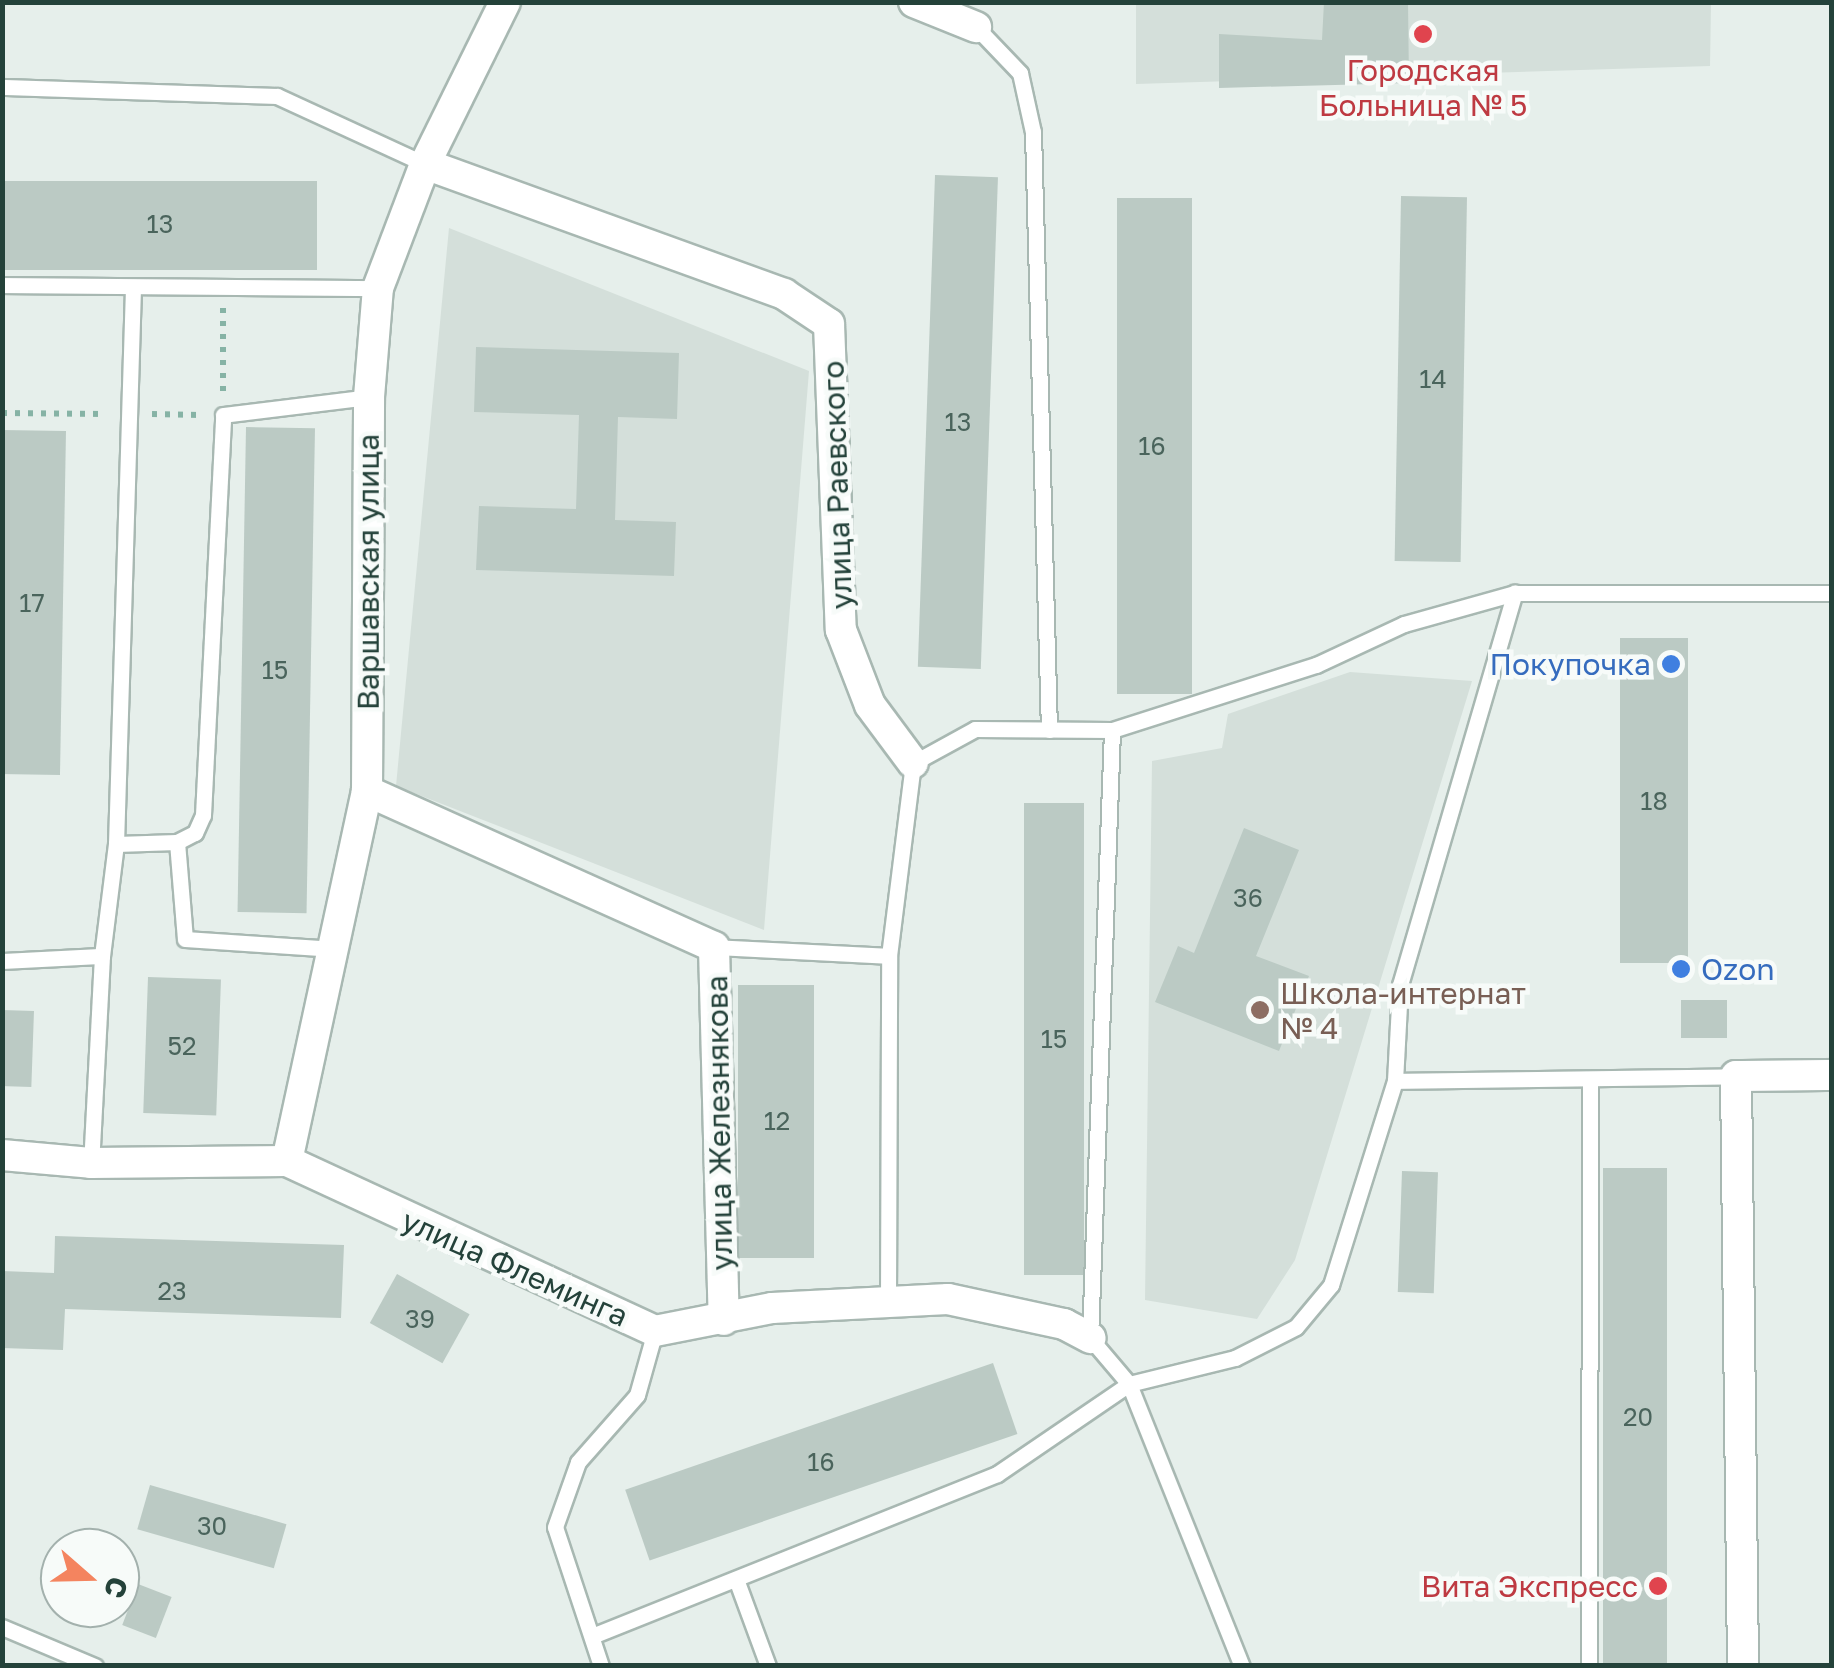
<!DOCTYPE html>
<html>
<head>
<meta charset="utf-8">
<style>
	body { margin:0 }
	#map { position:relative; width:1834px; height:1668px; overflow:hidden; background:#e6efeb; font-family:"Golos Text",sans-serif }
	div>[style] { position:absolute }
	.built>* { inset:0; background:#d4dfda }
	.building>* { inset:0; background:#bbcac4; transform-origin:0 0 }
	.path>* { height:6px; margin-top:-3px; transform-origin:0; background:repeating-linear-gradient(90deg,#86b3a5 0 5px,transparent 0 13px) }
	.roads { filter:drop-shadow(2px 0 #a8b8b2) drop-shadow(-2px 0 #a8b8b2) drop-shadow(0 2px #a8b8b2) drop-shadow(0 -2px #a8b8b2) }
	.lane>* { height:15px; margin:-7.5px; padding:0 7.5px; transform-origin:7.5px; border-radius:7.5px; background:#fff }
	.street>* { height:30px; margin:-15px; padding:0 15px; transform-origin:15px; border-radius:15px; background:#fff }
	.dots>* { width:28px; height:28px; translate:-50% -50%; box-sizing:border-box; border:5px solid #f7fbf9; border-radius:50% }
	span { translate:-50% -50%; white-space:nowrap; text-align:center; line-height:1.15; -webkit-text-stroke:9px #f7fbf9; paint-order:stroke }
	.number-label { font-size:25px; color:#4a645c }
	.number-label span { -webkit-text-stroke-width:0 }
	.health-label { font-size:30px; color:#be3a42 }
	.right { translate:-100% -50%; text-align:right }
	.street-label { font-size:30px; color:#24423a }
	.shop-label { font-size:30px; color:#366cbe }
	.left { translate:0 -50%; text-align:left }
	.education-label { font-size:30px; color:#785e54 }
	.frame { position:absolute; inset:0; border:5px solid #24423a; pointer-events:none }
	.north { position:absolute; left:40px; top:1528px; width:100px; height:100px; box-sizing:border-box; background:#f7fbf9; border:2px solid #a3b1ad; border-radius:50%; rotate:110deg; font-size:28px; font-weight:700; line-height:40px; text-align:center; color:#24423a }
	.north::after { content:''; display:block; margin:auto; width:35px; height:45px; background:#f4845f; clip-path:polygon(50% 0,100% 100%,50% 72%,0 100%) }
</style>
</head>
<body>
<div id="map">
	<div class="built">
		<i style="clip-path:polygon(1136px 3px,1711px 3px,1710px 66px,1136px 84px)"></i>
		<i style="clip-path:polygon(449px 228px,809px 371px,764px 930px,396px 786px)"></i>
		<i style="clip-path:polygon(1350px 672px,1472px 681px,1295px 1260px,1257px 1319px,1145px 1300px,1152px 761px,1222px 748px,1228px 714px)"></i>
	</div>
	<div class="building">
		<i style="clip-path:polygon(1324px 2px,1408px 2px,1409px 83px,1219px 88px,1219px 34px,1322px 40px)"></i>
		<i style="left:935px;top:175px;width:63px;height:492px;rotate:2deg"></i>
		<i style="left:317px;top:181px;width:89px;height:315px;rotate:90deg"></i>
		<i style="left:1401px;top:196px;width:66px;height:365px;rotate:1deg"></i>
		<i style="left:1117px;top:198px;width:75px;height:496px"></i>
		<i style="clip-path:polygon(476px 347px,679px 353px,677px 419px,618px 417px,615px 520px,676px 522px,674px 576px,476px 570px,479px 506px,576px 509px,579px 415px,474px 412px)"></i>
		<i style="left:246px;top:427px;width:69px;height:485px;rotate:1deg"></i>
		<i style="left:2px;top:430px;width:64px;height:344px;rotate:1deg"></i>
		<i style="left:1688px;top:638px;width:325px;height:68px;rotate:90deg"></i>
		<i style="left:1024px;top:803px;width:60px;height:472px"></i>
		<i style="clip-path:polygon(1244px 828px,1299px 850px,1256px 956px,1309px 976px,1279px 1051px,1155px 1002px,1178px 946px,1194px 953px)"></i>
		<i style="left:148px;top:977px;width:73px;height:136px;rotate:2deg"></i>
		<i style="left:738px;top:985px;width:76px;height:273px"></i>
		<i style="left:1681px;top:1000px;width:46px;height:38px"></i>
		<i style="left:2px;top:1010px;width:32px;height:76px;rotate:2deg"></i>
		<i style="left:1603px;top:1168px;width:64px;height:498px"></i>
		<i style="left:1402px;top:1171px;width:36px;height:121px;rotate:2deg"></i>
		<i style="clip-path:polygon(55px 1236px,344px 1245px,341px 1318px,65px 1309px,63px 1350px,2px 1348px,2px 1271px,54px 1273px)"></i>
		<i style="left:397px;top:1274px;width:83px;height:56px;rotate:29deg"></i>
		<i style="left:993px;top:1363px;width:75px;height:389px;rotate:71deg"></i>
		<i style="left:150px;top:1485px;width:142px;height:46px;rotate:16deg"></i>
		<i style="left:138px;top:1584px;width:36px;height:44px;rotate:21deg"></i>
	</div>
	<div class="path">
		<i style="left:223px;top:391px;width:83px;rotate:-90deg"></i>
		<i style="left:2px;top:413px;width:103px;rotate:0.6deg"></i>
		<i style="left:152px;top:414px;width:48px;rotate:1.2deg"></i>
	</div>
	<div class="roads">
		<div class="lane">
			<i style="left:976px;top:27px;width:64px;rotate:46.3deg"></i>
			<i style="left:1020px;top:73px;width:60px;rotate:77.6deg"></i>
			<i style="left:1033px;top:132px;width:598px;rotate:88.47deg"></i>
			<i style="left:2px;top:87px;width:275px;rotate:1.9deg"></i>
			<i style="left:277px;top:96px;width:163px;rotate:24.7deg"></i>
			<i style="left:2px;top:285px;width:376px;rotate:0.5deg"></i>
			<i style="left:1112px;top:730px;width:608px;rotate:92.07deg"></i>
			<i style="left:1090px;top:1338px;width:60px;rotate:49.7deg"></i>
			<i style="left:1129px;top:1384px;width:109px;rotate:-13.8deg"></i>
			<i style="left:1235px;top:1358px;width:68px;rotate:-26.9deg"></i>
			<i style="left:1296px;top:1327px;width:55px;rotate:-50.2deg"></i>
			<i style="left:1331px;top:1285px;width:214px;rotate:-72.6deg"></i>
			<i style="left:1395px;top:1081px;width:341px;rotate:-0.8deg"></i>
			<i style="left:177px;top:842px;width:97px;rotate:85.3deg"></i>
			<i style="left:185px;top:939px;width:150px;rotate:3.8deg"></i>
			<i style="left:116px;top:844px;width:557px;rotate:-88.25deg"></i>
			<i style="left:714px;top:947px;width:175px;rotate:2.9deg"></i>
			<i style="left:102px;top:956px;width:113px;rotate:-82.9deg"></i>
			<i style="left:116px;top:844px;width:61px;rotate:-1.9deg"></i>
			<i style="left:177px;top:842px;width:20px;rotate:-27deg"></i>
			<i style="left:195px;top:833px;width:20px;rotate:-66deg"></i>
			<i style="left:203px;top:815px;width:400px;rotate:-87.1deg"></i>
			<i style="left:223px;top:415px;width:147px;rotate:-7deg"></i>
			<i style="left:2px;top:961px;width:100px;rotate:-2.9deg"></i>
			<i style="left:102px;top:956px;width:207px;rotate:93deg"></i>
			<i style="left:1395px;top:1081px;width:96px;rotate:-87deg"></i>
			<i style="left:1400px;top:985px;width:409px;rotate:-73.7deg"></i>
			<i style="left:1515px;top:593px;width:317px"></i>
			<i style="left:888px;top:1301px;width:345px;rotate:-89.8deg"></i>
			<i style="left:889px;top:956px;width:194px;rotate:-82.9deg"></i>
			<i style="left:913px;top:763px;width:71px;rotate:-28.7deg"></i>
			<i style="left:975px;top:729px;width:137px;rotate:0.4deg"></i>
			<i style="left:1112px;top:730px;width:214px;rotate:-17.7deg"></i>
			<i style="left:1316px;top:665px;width:97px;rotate:-25deg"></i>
			<i style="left:1404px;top:624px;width:115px;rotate:-15.6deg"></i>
			<i style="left:736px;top:1579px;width:93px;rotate:69.8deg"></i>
			<i style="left:2px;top:1627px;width:101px;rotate:22.8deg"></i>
			<i style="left:597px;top:1634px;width:431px;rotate:-21.8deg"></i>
			<i style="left:997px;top:1474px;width:160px;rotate:-34.3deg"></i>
			<i style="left:1129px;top:1384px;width:304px;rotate:68.2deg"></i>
			<i style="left:601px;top:1666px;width:146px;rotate:-108.3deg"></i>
			<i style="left:555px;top:1527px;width:69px;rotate:-70.5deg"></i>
			<i style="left:578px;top:1462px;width:89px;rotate:-48.6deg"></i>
			<i style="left:637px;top:1395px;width:66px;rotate:-74.3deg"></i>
			<i style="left:1589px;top:1666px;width:584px;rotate:-89.9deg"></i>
		</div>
		<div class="street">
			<i style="left:914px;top:2px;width:67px;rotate:22deg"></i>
			<i style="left:425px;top:164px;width:382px;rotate:19.9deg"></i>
			<i style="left:784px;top:294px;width:54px;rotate:33.7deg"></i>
			<i style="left:829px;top:324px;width:306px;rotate:87.8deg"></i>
			<i style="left:841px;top:630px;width:80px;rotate:68.9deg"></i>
			<i style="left:870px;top:705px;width:72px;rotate:53.4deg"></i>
			<i style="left:367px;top:791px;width:380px;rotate:24.2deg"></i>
			<i style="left:714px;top:947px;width:373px;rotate:88.5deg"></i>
			<i style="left:2px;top:1155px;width:89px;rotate:5.1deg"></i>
			<i style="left:91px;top:1163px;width:196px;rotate:-0.6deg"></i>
			<i style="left:287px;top:1161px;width:405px;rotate:24.8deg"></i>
			<i style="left:655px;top:1331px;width:119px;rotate:-11.1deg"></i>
			<i style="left:772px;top:1308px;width:176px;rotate:-2.9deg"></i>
			<i style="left:948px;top:1299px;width:119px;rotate:12.2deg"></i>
			<i style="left:1064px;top:1324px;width:30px;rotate:28deg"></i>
			<i style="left:287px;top:1161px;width:379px;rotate:-77.8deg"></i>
			<i style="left:367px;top:791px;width:394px;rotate:-89.7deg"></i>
			<i style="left:369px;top:397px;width:109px;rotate:-85.3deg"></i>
			<i style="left:378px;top:288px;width:133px;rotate:-69.2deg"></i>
			<i style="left:425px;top:164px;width:181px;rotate:-63.7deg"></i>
			<i style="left:1743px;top:1666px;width:590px;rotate:-90.68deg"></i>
			<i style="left:1736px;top:1076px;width:96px;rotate:-0.6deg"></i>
		</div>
	</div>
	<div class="dots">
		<i style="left:1423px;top:34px;background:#e0444e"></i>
		<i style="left:1671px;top:664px;background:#3f7fe0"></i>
		<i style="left:1681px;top:969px;background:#3f7fe0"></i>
		<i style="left:1260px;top:1010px;background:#8d6e63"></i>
		<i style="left:1658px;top:1586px;background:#e0444e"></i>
	</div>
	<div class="number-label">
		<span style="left:160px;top:224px">13</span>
		<span style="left:1433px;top:379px">14</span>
		<span style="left:958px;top:422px">13</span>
		<span style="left:1152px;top:446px">16</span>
		<span style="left:32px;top:603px">17</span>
		<span style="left:275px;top:670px">15</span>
		<span style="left:1654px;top:801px">18</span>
		<span style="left:1248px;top:898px">36</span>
		<span style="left:1054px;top:1039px">15</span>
		<span style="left:182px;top:1046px">52</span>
		<span style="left:777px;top:1121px">12</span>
		<span style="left:172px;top:1291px">23</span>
		<span style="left:420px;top:1319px">39</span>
		<span style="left:1638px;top:1417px">20</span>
		<span style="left:821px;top:1462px">16</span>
		<span style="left:212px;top:1526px">30</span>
	</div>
	<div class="health-label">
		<span style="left:1423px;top:87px">Городская<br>Больница № 5</span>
		<span class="right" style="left:1638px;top:1586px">Вита Экспресс</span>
	</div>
	<div class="street-label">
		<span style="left:837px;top:485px;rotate:-92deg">улица Раевского</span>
		<span style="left:368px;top:572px;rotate:-90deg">Варшавская улица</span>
		<span style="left:719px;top:1123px;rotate:-91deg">улица Железнякова</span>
		<span style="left:515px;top:1268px;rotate:24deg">улица Флеминга</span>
	</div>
	<div class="shop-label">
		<span class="right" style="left:1651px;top:664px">Покупочка</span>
		<span class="left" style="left:1701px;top:969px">Ozon</span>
	</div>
	<div class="education-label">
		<span class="left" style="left:1280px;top:1010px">Школа-интернат<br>№ 4</span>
	</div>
	<div class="frame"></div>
	<div class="north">С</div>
</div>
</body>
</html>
